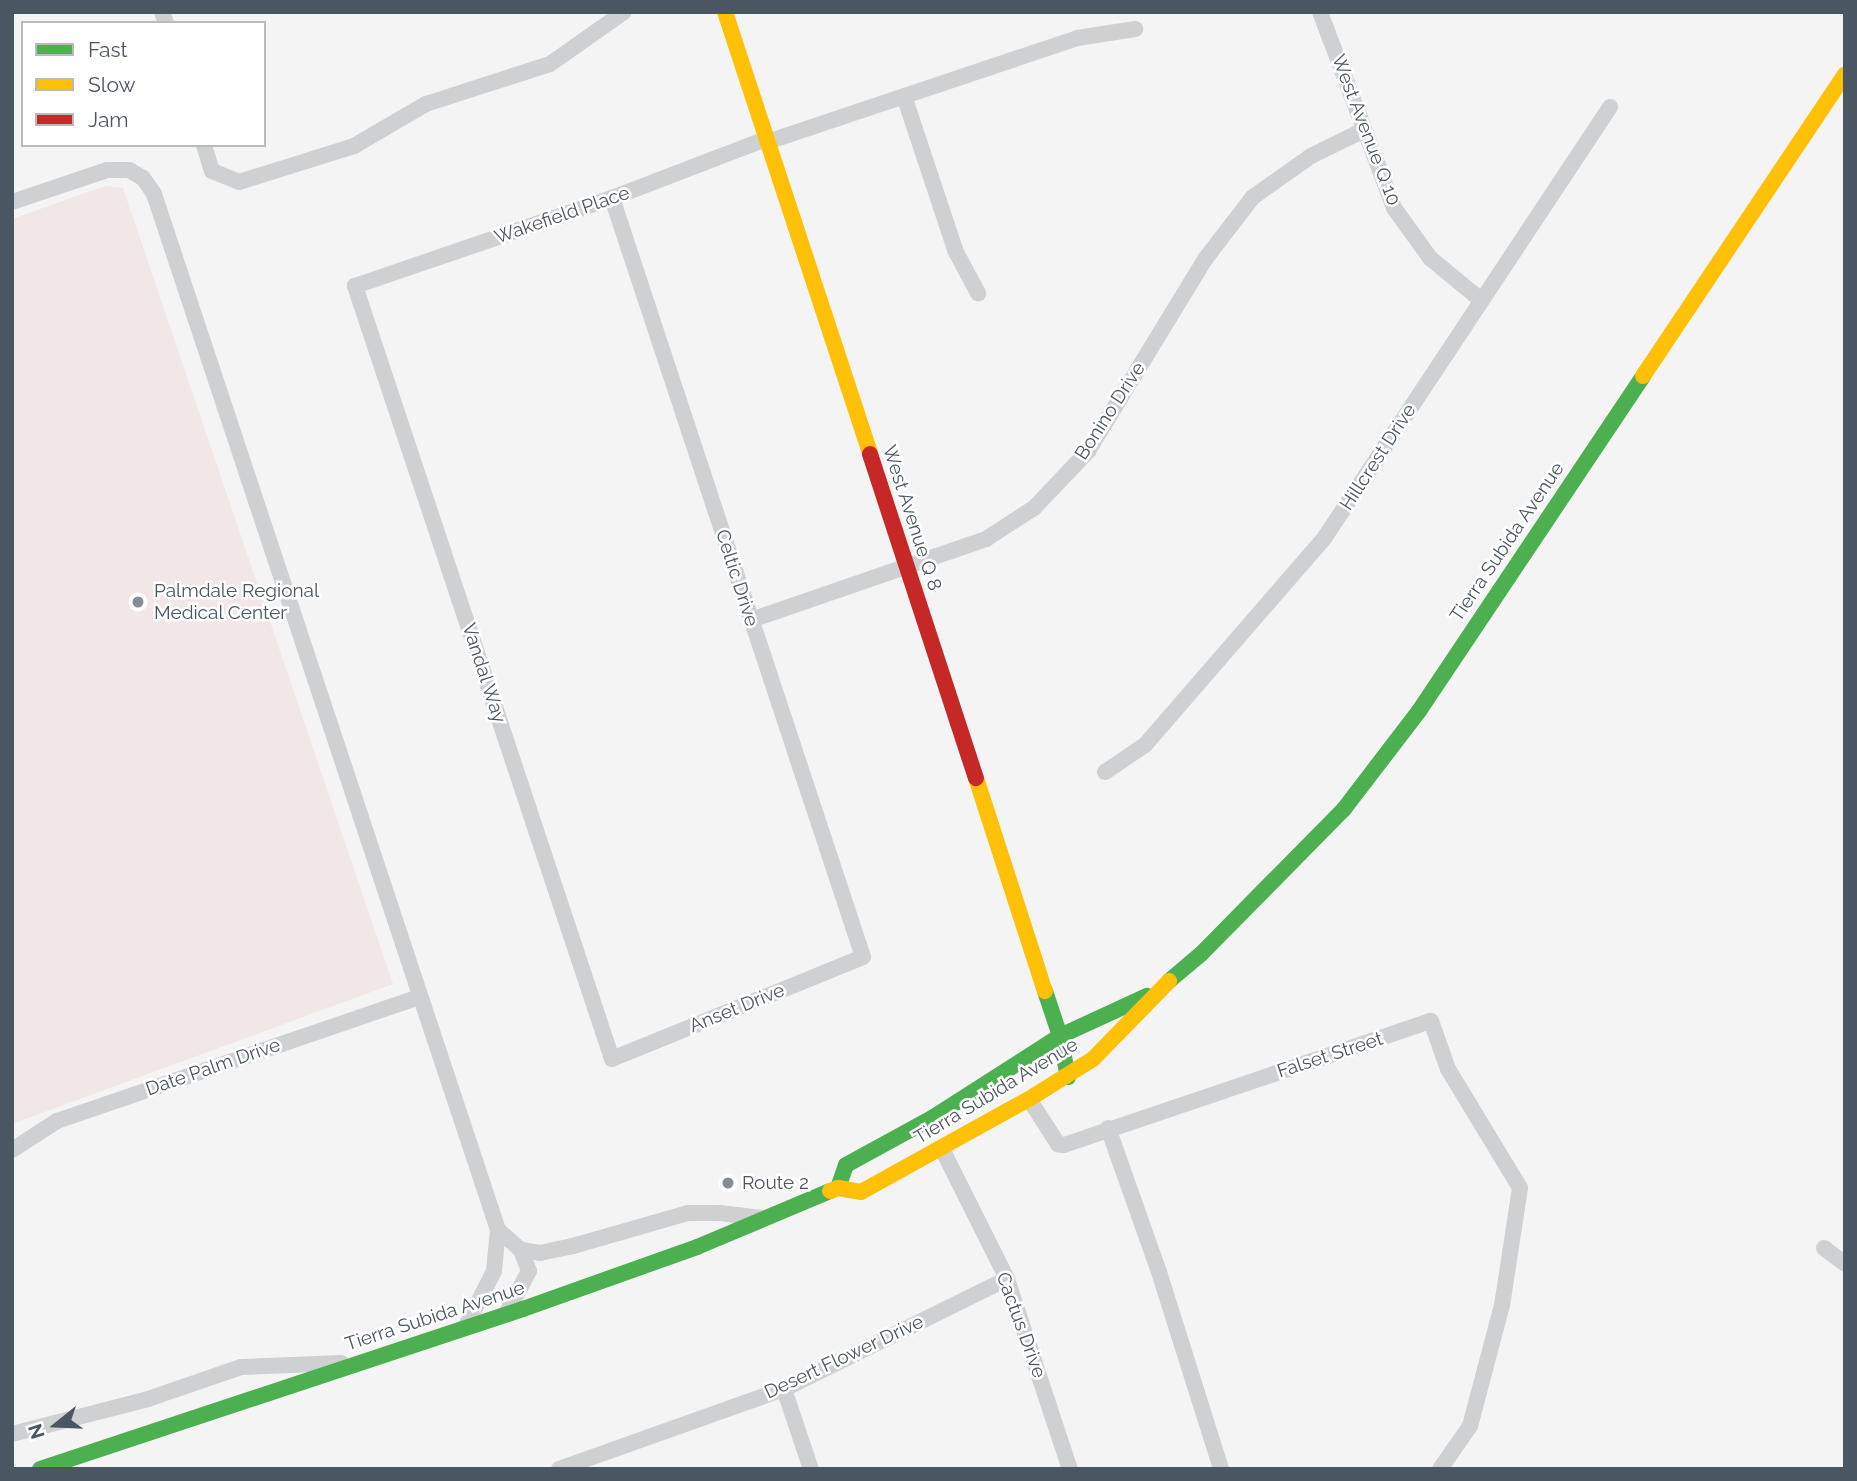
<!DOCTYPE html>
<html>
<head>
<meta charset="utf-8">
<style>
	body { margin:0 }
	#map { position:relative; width:1857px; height:1481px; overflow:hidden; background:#f4f4f4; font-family:Raleway,sans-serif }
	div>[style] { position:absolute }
	.medical>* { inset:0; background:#f1e7e6 }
	.street>* { height:16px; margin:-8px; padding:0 8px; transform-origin:8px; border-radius:8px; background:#ced0d2 }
	.fast>* { height:16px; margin:-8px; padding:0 8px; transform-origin:8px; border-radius:8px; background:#4caf50 }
	.slow>* { height:16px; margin:-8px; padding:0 8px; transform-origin:8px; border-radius:8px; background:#ffc107 }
	.jam>* { height:16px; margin:-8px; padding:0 8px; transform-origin:8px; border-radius:8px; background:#c62828 }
	.dots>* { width:19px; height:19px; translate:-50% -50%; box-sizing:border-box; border:4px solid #fff; border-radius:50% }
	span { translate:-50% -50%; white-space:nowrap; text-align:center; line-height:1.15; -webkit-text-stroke:5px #fff; paint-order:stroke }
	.street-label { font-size:19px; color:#4a5661 }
	.poi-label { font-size:19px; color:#4a5661 }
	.left { translate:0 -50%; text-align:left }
	.frame { position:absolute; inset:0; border:14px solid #4a5661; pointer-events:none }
	.legend { position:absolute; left:21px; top:21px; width:245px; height:126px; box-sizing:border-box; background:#fff; border:2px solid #b7bbc0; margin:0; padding:9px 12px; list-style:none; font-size:21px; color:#4a5661 }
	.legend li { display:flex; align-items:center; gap:14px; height:35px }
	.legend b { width:35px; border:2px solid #b7bbc0 }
	.north { position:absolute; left:21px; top:1390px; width:70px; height:70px; -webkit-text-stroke:5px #fff; paint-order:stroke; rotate:252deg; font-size:19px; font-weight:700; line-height:28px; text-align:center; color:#4a5661 }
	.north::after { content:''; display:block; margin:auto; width:24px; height:32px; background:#4a5661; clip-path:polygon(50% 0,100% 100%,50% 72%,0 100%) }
</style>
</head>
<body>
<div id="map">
	<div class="medical">
		<i style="clip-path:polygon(105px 186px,123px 188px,393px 984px,12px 1124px,12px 219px)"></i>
	</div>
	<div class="street">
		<i style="left:162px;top:12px;width:12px;rotate:70deg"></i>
		<i style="left:1320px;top:12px;width:210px;rotate:69.3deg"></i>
		<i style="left:1394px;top:208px;width:62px;rotate:54.2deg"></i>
		<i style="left:1430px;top:258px;width:66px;rotate:39.5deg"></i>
		<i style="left:904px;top:96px;width:164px;rotate:71.6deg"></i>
		<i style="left:956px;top:252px;width:47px;rotate:61.8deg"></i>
		<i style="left:767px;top:142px;width:327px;rotate:-18.5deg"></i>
		<i style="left:1077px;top:38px;width:59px;rotate:-8.8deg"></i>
		<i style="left:204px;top:145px;width:27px;rotate:73deg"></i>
		<i style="left:212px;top:171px;width:29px;rotate:22deg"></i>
		<i style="left:239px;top:182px;width:121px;rotate:-17.4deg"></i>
		<i style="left:354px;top:146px;width:83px;rotate:-30.3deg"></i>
		<i style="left:426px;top:104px;width:130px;rotate:-17.9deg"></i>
		<i style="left:550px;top:64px;width:90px;rotate:-35.1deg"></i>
		<i style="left:612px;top:198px;width:799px;rotate:71.7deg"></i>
		<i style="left:863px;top:957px;width:271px;rotate:157.9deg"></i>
		<i style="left:612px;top:1059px;width:815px;rotate:-108.39deg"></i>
		<i style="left:355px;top:286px;width:272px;rotate:-18.9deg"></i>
		<i style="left:612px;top:198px;width:165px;rotate:-21deg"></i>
		<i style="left:12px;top:202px;width:100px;rotate:-18.6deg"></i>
		<i style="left:107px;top:170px;width:22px"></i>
		<i style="left:129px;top:170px;width:16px;rotate:30deg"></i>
		<i style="left:143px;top:178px;width:19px;rotate:55deg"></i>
		<i style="left:154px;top:194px;width:1092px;rotate:71.63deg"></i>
		<i style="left:498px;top:1230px;width:41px;rotate:95.6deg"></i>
		<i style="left:494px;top:1271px;width:64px;rotate:117deg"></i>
		<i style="left:751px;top:620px;width:249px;rotate:-19deg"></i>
		<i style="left:986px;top:539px;width:57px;rotate:-32.9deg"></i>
		<i style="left:1034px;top:508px;width:79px;rotate:-46.5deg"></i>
		<i style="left:1088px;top:451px;width:226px;rotate:-58.6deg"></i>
		<i style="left:1206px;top:258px;width:77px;rotate:-52.4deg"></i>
		<i style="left:1253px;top:197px;width:71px;rotate:-35.3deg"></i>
		<i style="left:1311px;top:156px;width:59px;rotate:-26.1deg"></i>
		<i style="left:1105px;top:772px;width:48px;rotate:-34deg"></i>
		<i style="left:1145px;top:745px;width:275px;rotate:-49.1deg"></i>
		<i style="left:1325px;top:537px;width:516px;rotate:-56.46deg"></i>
		<i style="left:1029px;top:1099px;width:54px;rotate:57.2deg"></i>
		<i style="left:1058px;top:1144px;width:6px;rotate:9deg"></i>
		<i style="left:1064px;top:1145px;width:387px;rotate:-18.7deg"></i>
		<i style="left:1431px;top:1021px;width:51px;rotate:70.5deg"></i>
		<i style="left:1448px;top:1069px;width:139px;rotate:58.8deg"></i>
		<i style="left:1520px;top:1188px;width:118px;rotate:98.7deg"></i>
		<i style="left:1502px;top:1305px;width:125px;rotate:104.8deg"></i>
		<i style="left:1470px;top:1426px;width:52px;rotate:124.9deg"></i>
		<i style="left:1108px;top:1128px;width:153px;rotate:70.5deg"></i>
		<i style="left:1159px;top:1272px;width:207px;rotate:72.5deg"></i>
		<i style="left:942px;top:1149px;width:145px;rotate:63.4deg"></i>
		<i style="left:1007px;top:1279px;width:200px;rotate:71.7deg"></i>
		<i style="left:12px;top:1150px;width:54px;rotate:-32.8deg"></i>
		<i style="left:57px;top:1121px;width:384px;rotate:-18.9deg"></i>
		<i style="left:498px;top:1230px;width:30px;rotate:41deg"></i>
		<i style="left:521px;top:1250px;width:22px;rotate:69deg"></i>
		<i style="left:529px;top:1271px;width:49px;rotate:118.1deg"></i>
		<i style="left:1824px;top:1248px;width:26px;rotate:37deg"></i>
		<i style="left:521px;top:1250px;width:19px;rotate:9deg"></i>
		<i style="left:540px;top:1253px;width:34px;rotate:-12deg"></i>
		<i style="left:573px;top:1246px;width:120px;rotate:-16deg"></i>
		<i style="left:688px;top:1213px;width:32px"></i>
		<i style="left:720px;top:1213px;width:42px;rotate:6.8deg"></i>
		<i style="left:784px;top:1389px;width:84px;rotate:71.4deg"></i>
		<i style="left:12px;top:1434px;width:140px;rotate:-14.4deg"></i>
		<i style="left:148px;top:1399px;width:98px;rotate:-19deg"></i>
		<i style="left:241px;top:1367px;width:100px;rotate:-2.3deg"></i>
		<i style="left:559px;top:1469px;width:239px;rotate:-19.6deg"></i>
		<i style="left:784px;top:1389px;width:249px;rotate:-26.3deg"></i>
	</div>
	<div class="fast">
		<i style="left:1169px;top:981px;width:42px;rotate:-40.2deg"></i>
		<i style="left:1201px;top:954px;width:204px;rotate:-45.4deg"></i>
		<i style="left:1344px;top:809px;width:123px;rotate:-52.6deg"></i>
		<i style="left:1419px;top:711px;width:403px;rotate:-56.2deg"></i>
		<i style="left:1045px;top:991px;width:47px;rotate:71.6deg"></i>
		<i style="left:1060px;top:1036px;width:42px;rotate:79deg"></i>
		<i style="left:838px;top:1188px;width:24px;rotate:-71deg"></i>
		<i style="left:846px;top:1165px;width:98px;rotate:-28.7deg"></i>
		<i style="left:932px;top:1118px;width:152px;rotate:-32.6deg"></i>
		<i style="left:1060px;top:1036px;width:96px;rotate:-24.7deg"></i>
		<i style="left:40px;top:1469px;width:509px;rotate:-18.33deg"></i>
		<i style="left:523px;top:1309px;width:185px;rotate:-19.6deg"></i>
		<i style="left:697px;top:1247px;width:144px;rotate:-22.8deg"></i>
	</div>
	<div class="slow">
		<i style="left:725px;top:12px;width:465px;rotate:71.8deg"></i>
		<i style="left:1643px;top:376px;width:363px;rotate:-56.2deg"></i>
		<i style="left:976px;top:778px;width:224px;rotate:72.1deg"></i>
		<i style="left:830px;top:1191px;width:9px;rotate:-21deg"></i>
		<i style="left:838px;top:1188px;width:23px;rotate:10deg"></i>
		<i style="left:861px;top:1192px;width:192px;rotate:-29deg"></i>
		<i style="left:1029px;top:1099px;width:75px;rotate:-32deg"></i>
		<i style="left:1093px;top:1059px;width:109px;rotate:-45.7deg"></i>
	</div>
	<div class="jam">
		<i style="left:870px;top:454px;width:341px;rotate:71.9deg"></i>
	</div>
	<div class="dots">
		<i style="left:138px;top:602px;background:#868d94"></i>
		<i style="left:728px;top:1183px;background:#868d94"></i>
	</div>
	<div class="street-label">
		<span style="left:1366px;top:130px;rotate:69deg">West Avenue Q 10</span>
		<span style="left:562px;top:215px;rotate:-19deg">Wakefield Place</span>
		<span style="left:1110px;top:411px;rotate:-57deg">Bonino Drive</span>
		<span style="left:1378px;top:457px;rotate:-57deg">Hillcrest Drive</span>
		<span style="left:912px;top:518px;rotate:72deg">West Avenue Q 8</span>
		<span style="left:1507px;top:542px;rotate:-56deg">Tierra Subida Avenue</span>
		<span style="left:737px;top:578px;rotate:72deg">Celtic Drive</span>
		<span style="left:484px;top:673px;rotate:72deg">Vandal Way</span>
		<span style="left:737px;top:1008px;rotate:-22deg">Anset Drive</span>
		<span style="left:1330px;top:1055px;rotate:-18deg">Falset Street</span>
		<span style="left:213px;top:1067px;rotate:-19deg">Date Palm Drive</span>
		<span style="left:996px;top:1091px;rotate:-31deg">Tierra Subida Avenue</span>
		<span style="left:435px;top:1316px;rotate:-18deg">Tierra Subida Avenue</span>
		<span style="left:1021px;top:1325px;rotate:70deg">Cactus Drive</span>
		<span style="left:844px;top:1357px;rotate:-25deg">Desert Flower Drive</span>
	</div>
	<div class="poi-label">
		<span class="left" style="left:154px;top:602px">Palmdale Regional<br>Medical Center</span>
		<span class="left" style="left:742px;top:1183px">Route 2</span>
	</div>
	<div class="frame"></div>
	<ul class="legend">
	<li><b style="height:9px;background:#4caf50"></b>Fast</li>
	<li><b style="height:9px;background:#ffc107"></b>Slow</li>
	<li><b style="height:9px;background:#c62828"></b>Jam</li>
	</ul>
	<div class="north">N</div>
</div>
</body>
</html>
